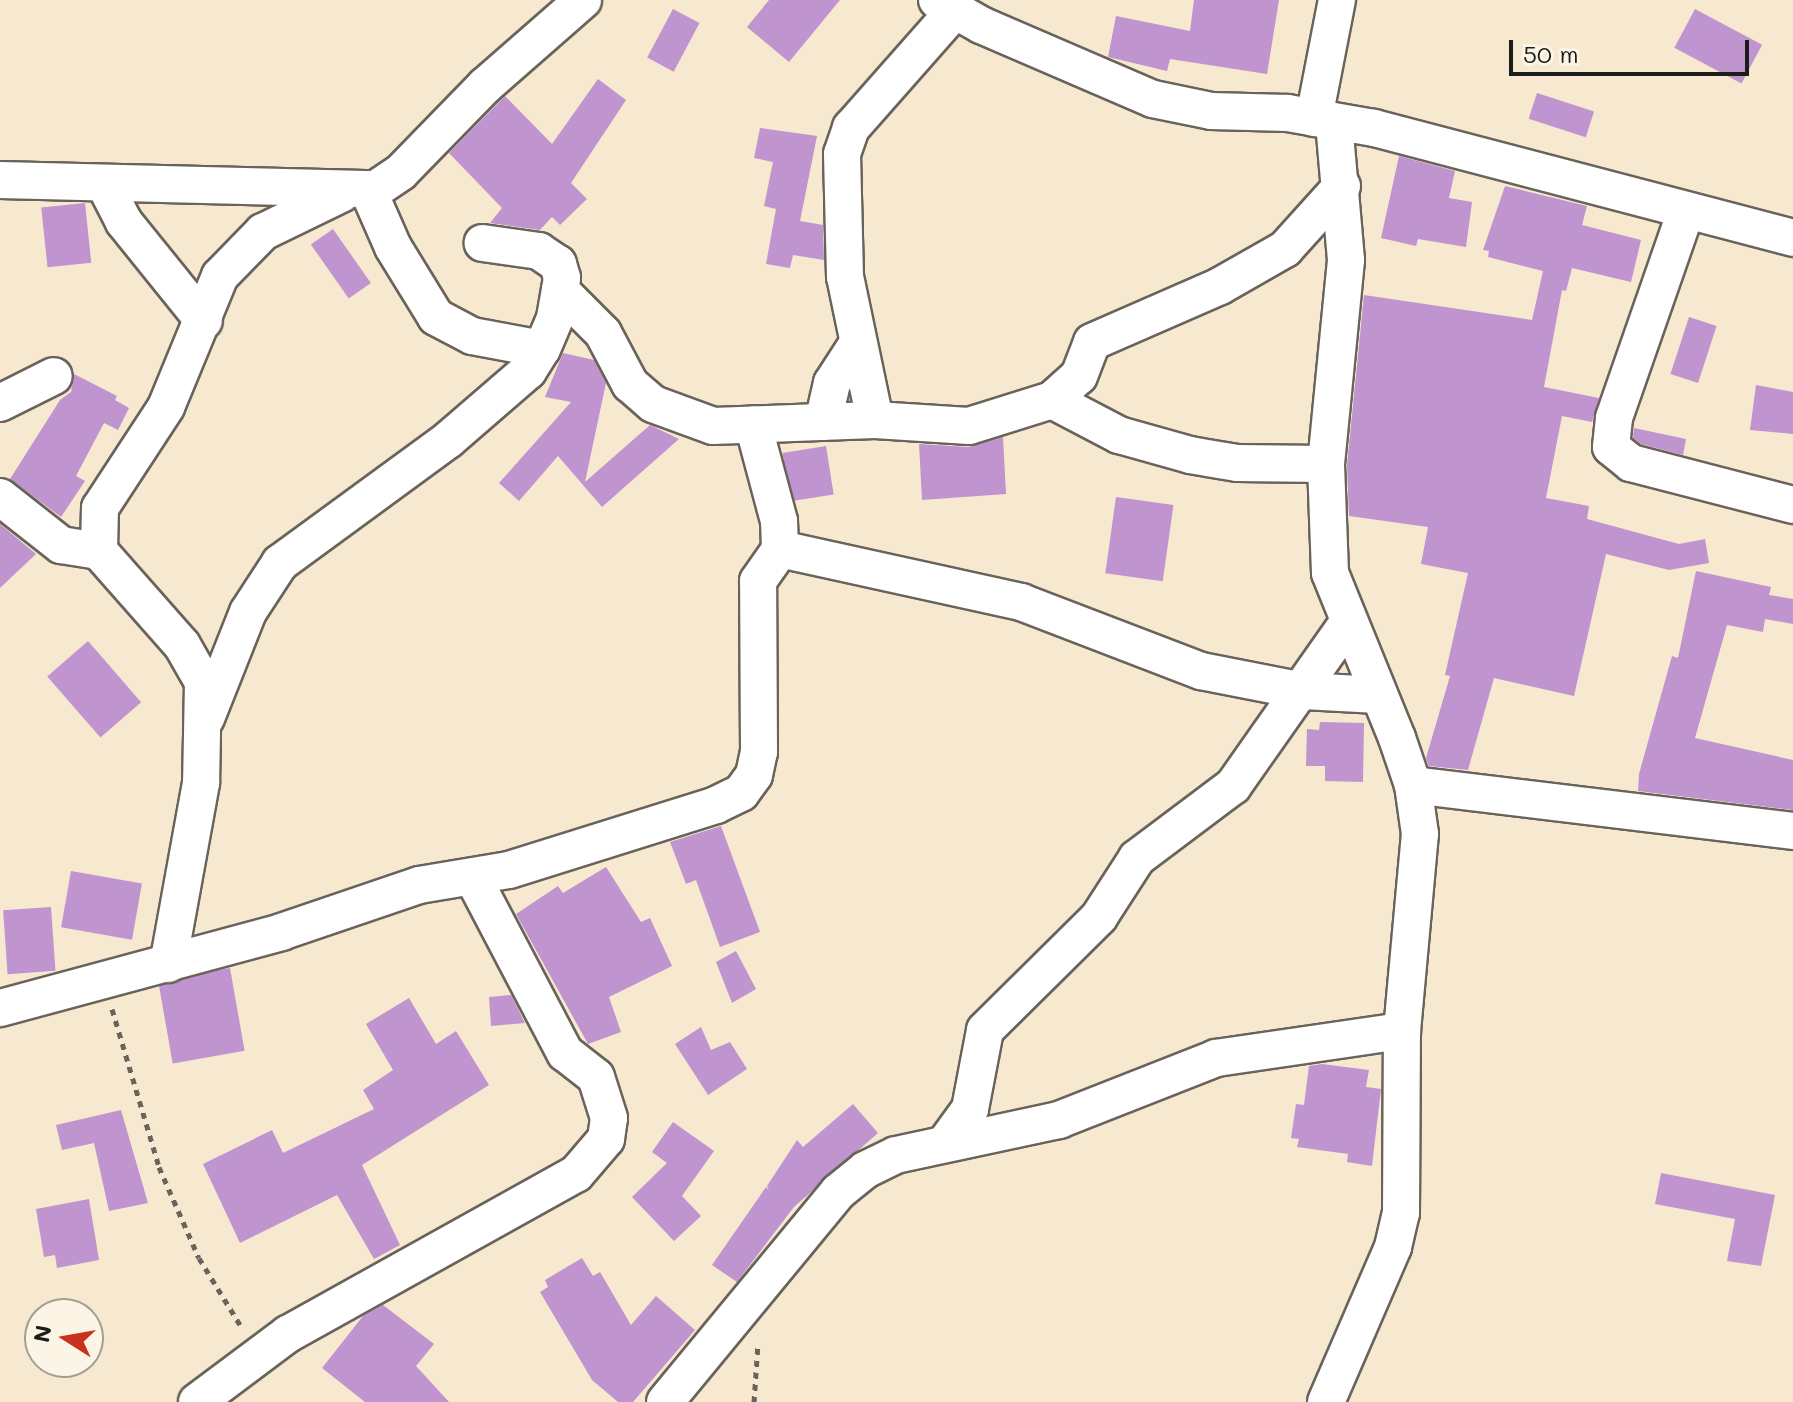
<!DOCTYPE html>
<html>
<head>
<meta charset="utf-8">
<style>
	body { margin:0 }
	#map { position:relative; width:1793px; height:1402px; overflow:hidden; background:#f7e8d0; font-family:Mali,sans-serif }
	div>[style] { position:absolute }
	.building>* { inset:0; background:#bf94cf; transform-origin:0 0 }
	.path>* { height:5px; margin-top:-2.5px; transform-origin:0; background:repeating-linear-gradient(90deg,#69635b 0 6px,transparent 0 12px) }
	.roads { filter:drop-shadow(2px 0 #69635b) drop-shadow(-2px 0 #69635b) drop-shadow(0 2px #69635b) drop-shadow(0 -2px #69635b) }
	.street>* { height:36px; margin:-18px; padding:0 18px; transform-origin:18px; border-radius:18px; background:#fff }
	span { translate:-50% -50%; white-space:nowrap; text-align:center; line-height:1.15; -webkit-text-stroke:6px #fcf5e5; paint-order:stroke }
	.north { position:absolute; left:24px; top:1298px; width:80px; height:80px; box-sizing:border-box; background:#fcf5e5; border:2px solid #a29e95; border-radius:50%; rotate:281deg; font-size:22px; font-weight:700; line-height:32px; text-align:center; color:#1c1c1c }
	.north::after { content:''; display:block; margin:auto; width:28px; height:36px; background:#c8321e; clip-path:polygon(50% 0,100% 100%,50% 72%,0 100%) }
	.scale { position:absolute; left:1509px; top:40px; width:240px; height:36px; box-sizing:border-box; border:4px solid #1c1c1c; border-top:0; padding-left:10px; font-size:24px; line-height:28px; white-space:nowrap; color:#1c1c1c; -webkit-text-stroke:6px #fcf5e5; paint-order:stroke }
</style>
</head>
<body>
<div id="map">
	<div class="building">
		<i style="clip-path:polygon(769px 0,840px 0,789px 62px,747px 27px)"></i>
		<i style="clip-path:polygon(1194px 0,1279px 0,1267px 74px,1170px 59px,1167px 71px,1108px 57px,1116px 16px,1190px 31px)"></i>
		<i style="left:673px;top:9px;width:30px;height:55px;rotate:28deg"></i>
		<i style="left:1695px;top:9px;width:76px;height:44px;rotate:28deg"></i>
		<i style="clip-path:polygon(598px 79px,626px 100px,571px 183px,587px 199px,560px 225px,552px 217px,540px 230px,490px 223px,502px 208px,449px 153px,505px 96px,552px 144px)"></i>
		<i style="left:1537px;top:93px;width:60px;height:27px;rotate:18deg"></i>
		<i style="clip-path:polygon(760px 128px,817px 136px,800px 221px,823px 225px,824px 260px,793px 255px,790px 268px,766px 264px,776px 209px,764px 206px,773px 162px,754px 158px)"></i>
		<i style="clip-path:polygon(1399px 156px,1455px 171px,1449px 198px,1472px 202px,1466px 247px,1418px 239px,1416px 246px,1381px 238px)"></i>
		<i style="clip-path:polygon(1505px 186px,1587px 206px,1582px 225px,1641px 240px,1631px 282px,1572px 268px,1566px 291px,1562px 290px,1544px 387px,1599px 398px,1592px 422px,1562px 416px,1546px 498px,1589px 506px,1587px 519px,1679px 544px,1705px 539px,1709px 563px,1669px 570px,1606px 554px,1574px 696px,1494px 678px,1468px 770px,1429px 766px,1426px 758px,1450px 676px,1445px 675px,1468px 573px,1421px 564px,1428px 527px,1349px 516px,1347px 465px,1364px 295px,1532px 320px,1543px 271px,1488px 257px,1489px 251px,1483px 250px)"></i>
		<i style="left:85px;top:203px;width:60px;height:44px;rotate:84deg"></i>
		<i style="left:333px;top:229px;width:66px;height:27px;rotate:55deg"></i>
		<i style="left:1689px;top:317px;width:29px;height:60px;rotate:18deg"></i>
		<i style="clip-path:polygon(563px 353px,594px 360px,606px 383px,585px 482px,650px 425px,679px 439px,602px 507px,558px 456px,519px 501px,499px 483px,571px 402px,545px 397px)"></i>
		<i style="clip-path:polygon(74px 374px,117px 396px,115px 400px,129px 408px,118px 430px,104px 423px,76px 476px,85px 481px,61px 517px,10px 479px,60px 400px,71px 392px)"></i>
		<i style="clip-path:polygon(1756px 385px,1793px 392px,1793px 434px,1750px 430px)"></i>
		<i style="clip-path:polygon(1634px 428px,1686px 439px,1683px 455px,1641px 444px,1633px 438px)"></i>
		<i style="clip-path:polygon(1003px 437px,1006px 494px,922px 500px,919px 444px,968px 447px)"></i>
		<i style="left:826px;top:446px;width:49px;height:44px;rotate:81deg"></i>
		<i style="left:1116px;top:497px;width:58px;height:77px;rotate:8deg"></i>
		<i style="clip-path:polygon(0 524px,36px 554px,0 588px)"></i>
		<i style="clip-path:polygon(1696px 571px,1771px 587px,1769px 595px,1793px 599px,1793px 624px,1765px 619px,1763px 632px,1727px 625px,1695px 738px,1793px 760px,1793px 810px,1638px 791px,1639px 774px,1672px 656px,1678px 658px)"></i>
		<i style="left:88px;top:641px;width:81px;height:54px;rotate:49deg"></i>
		<i style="clip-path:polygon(1320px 722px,1364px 723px,1363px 782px,1325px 781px,1325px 766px,1306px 766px,1307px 729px,1319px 730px)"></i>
		<i style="clip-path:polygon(721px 826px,760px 932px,720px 947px,696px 880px,686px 884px,670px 842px)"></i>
		<i style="clip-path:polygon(606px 867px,641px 922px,650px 918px,672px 966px,609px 997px,621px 1032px,588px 1044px,516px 914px,558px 886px,563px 893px)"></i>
		<i style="left:71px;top:871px;width:72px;height:57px;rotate:10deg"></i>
		<i style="left:51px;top:907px;width:64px;height:48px;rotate:86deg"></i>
		<i style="clip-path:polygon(736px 951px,756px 989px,732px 1003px,716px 962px)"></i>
		<i style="left:230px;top:968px;width:84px;height:73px;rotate:80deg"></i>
		<i style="clip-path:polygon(511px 995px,525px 1023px,491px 1026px,489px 997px)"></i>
		<i style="clip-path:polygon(409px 998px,436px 1044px,456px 1031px,489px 1085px,362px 1165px,400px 1245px,374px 1259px,337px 1195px,240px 1243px,203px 1164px,272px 1130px,283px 1153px,374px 1109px,363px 1090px,393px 1070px,366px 1024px)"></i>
		<i style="clip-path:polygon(701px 1027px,711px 1050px,730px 1042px,747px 1069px,708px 1095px,675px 1044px)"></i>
		<i style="clip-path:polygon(1322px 1064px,1369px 1070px,1366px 1087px,1381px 1089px,1372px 1166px,1347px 1162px,1348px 1154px,1297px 1147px,1299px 1139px,1291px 1138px,1296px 1104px,1304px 1105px,1309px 1066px)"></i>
		<i style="clip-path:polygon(853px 1104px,878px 1133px,794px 1207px,737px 1282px,712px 1265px,766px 1187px,769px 1190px,767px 1186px,797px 1140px,803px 1147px)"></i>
		<i style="clip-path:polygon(121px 1110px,148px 1203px,109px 1211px,94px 1143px,62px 1150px,56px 1125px)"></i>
		<i style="clip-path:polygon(673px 1122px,714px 1151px,682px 1196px,701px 1216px,674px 1241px,632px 1197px,667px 1163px,652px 1152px)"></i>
		<i style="clip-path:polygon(1661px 1173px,1775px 1195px,1761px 1266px,1727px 1261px,1735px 1219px,1655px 1204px)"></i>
		<i style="clip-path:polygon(89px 1199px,99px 1260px,57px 1268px,55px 1255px,44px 1257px,36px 1209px)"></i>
		<i style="clip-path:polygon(582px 1258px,593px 1276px,600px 1272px,631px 1325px,656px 1296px,695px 1330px,633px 1402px,618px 1402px,592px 1380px,540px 1292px,548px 1287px,545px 1280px)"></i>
		<i style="clip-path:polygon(383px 1305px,434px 1344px,416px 1366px,449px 1402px,365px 1402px,322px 1368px,363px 1316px)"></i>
	</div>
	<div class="path">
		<i style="left:112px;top:1009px;width:165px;rotate:73.4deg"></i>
		<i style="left:159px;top:1167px;width:99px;rotate:66.3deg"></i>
		<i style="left:199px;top:1258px;width:82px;rotate:58.4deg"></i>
		<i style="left:754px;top:1402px;width:59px;rotate:-86.1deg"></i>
	</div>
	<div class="roads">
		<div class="street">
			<i style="left:937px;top:0;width:51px;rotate:29.6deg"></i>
			<i style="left:981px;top:25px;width:187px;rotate:23.3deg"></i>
			<i style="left:1153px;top:99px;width:59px;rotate:11.7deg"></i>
			<i style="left:1211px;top:111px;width:77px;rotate:1.5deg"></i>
			<i style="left:1288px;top:113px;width:87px;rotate:9.9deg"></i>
			<i style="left:1374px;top:128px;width:433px;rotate:14.7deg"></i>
			<i style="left:1314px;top:118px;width:120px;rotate:-79deg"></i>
			<i style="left:0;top:180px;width:376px;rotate:1.4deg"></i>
			<i style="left:376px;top:189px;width:30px;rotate:-34deg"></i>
			<i style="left:401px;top:172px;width:122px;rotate:-45.7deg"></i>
			<i style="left:486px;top:85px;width:129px;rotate:-41.2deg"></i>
			<i style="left:105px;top:185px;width:42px;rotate:62.8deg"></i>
			<i style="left:124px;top:222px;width:127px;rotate:51.1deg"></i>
			<i style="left:368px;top:190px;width:62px;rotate:66.3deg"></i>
			<i style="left:393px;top:247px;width:82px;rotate:58.4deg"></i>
			<i style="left:436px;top:317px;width:41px;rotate:27.8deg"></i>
			<i style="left:472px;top:336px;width:71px;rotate:10.5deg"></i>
			<i style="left:1686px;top:211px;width:219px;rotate:109.2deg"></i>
			<i style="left:1614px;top:418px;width:29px;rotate:96deg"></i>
			<i style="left:1611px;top:447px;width:26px;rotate:39deg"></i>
			<i style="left:1631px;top:463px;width:167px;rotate:14.5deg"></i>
			<i style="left:560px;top:290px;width:61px;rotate:45deg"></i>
			<i style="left:603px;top:333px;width:58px;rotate:62.1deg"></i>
			<i style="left:630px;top:384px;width:30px;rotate:41deg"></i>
			<i style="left:653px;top:404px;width:64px;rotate:20.1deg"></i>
			<i style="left:713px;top:426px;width:162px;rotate:-2.1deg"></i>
			<i style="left:875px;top:420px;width:94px;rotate:3.7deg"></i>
			<i style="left:969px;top:426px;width:87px;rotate:-17.4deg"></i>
			<i style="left:1052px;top:400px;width:76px;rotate:27.6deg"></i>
			<i style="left:1119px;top:435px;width:74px;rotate:15.7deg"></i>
			<i style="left:1190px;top:455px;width:48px;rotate:9.7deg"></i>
			<i style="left:1237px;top:463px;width:89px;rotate:0.6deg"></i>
			<i style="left:1052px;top:400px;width:36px;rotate:-42deg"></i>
			<i style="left:1079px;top:376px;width:36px;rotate:-69deg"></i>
			<i style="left:1092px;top:342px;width:140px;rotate:-23.6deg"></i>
			<i style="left:1220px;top:286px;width:75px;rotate:-29.6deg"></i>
			<i style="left:1285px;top:249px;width:85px;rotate:-47.9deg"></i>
			<i style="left:0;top:403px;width:60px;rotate:-26.6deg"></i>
			<i style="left:875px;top:420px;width:146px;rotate:-101.8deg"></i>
			<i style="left:845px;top:277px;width:123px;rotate:-91.4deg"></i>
			<i style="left:842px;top:154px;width:28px;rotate:-71deg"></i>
			<i style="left:851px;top:128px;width:156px;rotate:-48.6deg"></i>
			<i style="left:823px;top:422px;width:40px;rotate:-77deg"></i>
			<i style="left:832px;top:383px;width:44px;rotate:-57deg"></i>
			<i style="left:0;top:497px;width:78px;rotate:38.2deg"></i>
			<i style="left:61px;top:545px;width:38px;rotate:9deg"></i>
			<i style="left:99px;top:551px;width:125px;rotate:48.6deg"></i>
			<i style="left:182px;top:645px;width:43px;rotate:60.4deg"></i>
			<i style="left:203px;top:682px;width:101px;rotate:91.1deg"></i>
			<i style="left:201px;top:783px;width:184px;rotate:100.3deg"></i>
			<i style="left:780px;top:549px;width:247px;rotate:12.4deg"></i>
			<i style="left:1021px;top:602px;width:193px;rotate:21deg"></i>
			<i style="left:1201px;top:671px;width:104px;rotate:11.1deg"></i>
			<i style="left:1303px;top:691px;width:75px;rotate:3.1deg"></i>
			<i style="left:99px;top:551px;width:43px;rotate:-88.7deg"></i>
			<i style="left:100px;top:508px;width:121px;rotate:-56.8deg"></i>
			<i style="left:166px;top:407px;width:142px;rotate:-67.6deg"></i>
			<i style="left:220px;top:276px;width:62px;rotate:-45.7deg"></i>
			<i style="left:263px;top:232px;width:87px;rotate:-26deg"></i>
			<i style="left:206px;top:718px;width:114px;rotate:-68.4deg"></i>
			<i style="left:248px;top:612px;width:59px;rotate:-56.9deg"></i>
			<i style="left:280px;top:563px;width:208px;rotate:-36.2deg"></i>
			<i style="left:448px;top:440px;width:106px;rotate:-40.8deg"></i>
			<i style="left:528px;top:371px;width:26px;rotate:-58deg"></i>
			<i style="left:542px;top:349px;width:34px;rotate:-67deg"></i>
			<i style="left:555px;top:318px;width:41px;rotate:-80.1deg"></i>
			<i style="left:562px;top:278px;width:15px;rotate:-106deg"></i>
			<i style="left:558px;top:264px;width:23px;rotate:-146deg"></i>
			<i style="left:539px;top:251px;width:57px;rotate:-171.9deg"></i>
			<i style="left:1413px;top:785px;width:383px;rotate:6.9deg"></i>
			<i style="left:0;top:1008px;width:291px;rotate:-15.1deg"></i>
			<i style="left:281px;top:932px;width:146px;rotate:-18.8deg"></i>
			<i style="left:419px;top:885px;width:91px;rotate:-9.5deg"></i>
			<i style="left:509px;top:870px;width:217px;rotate:-17.4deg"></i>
			<i style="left:716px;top:805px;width:28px;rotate:-26deg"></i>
			<i style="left:741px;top:793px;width:22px;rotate:-54deg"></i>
			<i style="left:754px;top:775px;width:24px;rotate:-78deg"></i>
			<i style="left:759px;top:752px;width:171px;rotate:-90.3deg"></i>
			<i style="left:758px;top:581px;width:39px;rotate:-55deg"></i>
			<i style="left:780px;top:549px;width:28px;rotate:-92deg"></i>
			<i style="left:779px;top:521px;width:100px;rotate:-105deg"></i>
			<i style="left:946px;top:1142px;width:41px;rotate:-54deg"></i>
			<i style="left:970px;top:1109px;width:80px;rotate:-79.2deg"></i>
			<i style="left:985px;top:1030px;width:161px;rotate:-44.7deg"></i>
			<i style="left:1099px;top:917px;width:70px;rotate:-57.2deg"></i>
			<i style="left:1137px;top:858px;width:120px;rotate:-36.9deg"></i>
			<i style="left:1233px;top:786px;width:198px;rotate:-54.9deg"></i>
			<i style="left:197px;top:1402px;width:114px;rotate:-36.8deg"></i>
			<i style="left:288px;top:1334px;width:329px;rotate:-29.1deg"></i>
			<i style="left:576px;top:1174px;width:46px;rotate:-49.4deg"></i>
			<i style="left:606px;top:1139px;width:21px;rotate:-82deg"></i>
			<i style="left:609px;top:1118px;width:43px;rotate:-107.6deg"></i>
			<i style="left:596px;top:1077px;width:39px;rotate:-142deg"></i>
			<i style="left:565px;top:1053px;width:198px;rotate:-117.7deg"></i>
			<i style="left:665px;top:1402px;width:272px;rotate:-50.5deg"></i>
			<i style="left:838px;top:1192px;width:35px;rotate:-39deg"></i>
			<i style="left:865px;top:1170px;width:34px;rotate:-26deg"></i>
			<i style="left:896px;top:1155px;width:167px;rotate:-12.1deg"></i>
			<i style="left:1059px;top:1120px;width:169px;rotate:-21.5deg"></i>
			<i style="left:1216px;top:1058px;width:188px;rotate:-8.3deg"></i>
			<i style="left:1326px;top:1402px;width:169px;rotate:-66.6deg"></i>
			<i style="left:1393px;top:1247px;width:35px;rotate:-77deg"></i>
			<i style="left:1401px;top:1213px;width:182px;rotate:-89.7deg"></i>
			<i style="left:1402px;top:1031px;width:198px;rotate:-84.8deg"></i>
			<i style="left:1420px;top:834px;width:49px;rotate:-98.1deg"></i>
			<i style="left:1413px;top:785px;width:50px;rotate:-108.8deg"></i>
			<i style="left:1397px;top:738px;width:178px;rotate:-112.1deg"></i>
			<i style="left:1330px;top:573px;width:109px;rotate:-92.1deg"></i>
			<i style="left:1326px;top:464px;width:205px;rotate:-84.4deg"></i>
			<i style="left:1346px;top:260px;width:139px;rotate:-95deg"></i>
		</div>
	</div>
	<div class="north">N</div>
	<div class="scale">50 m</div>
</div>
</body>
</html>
